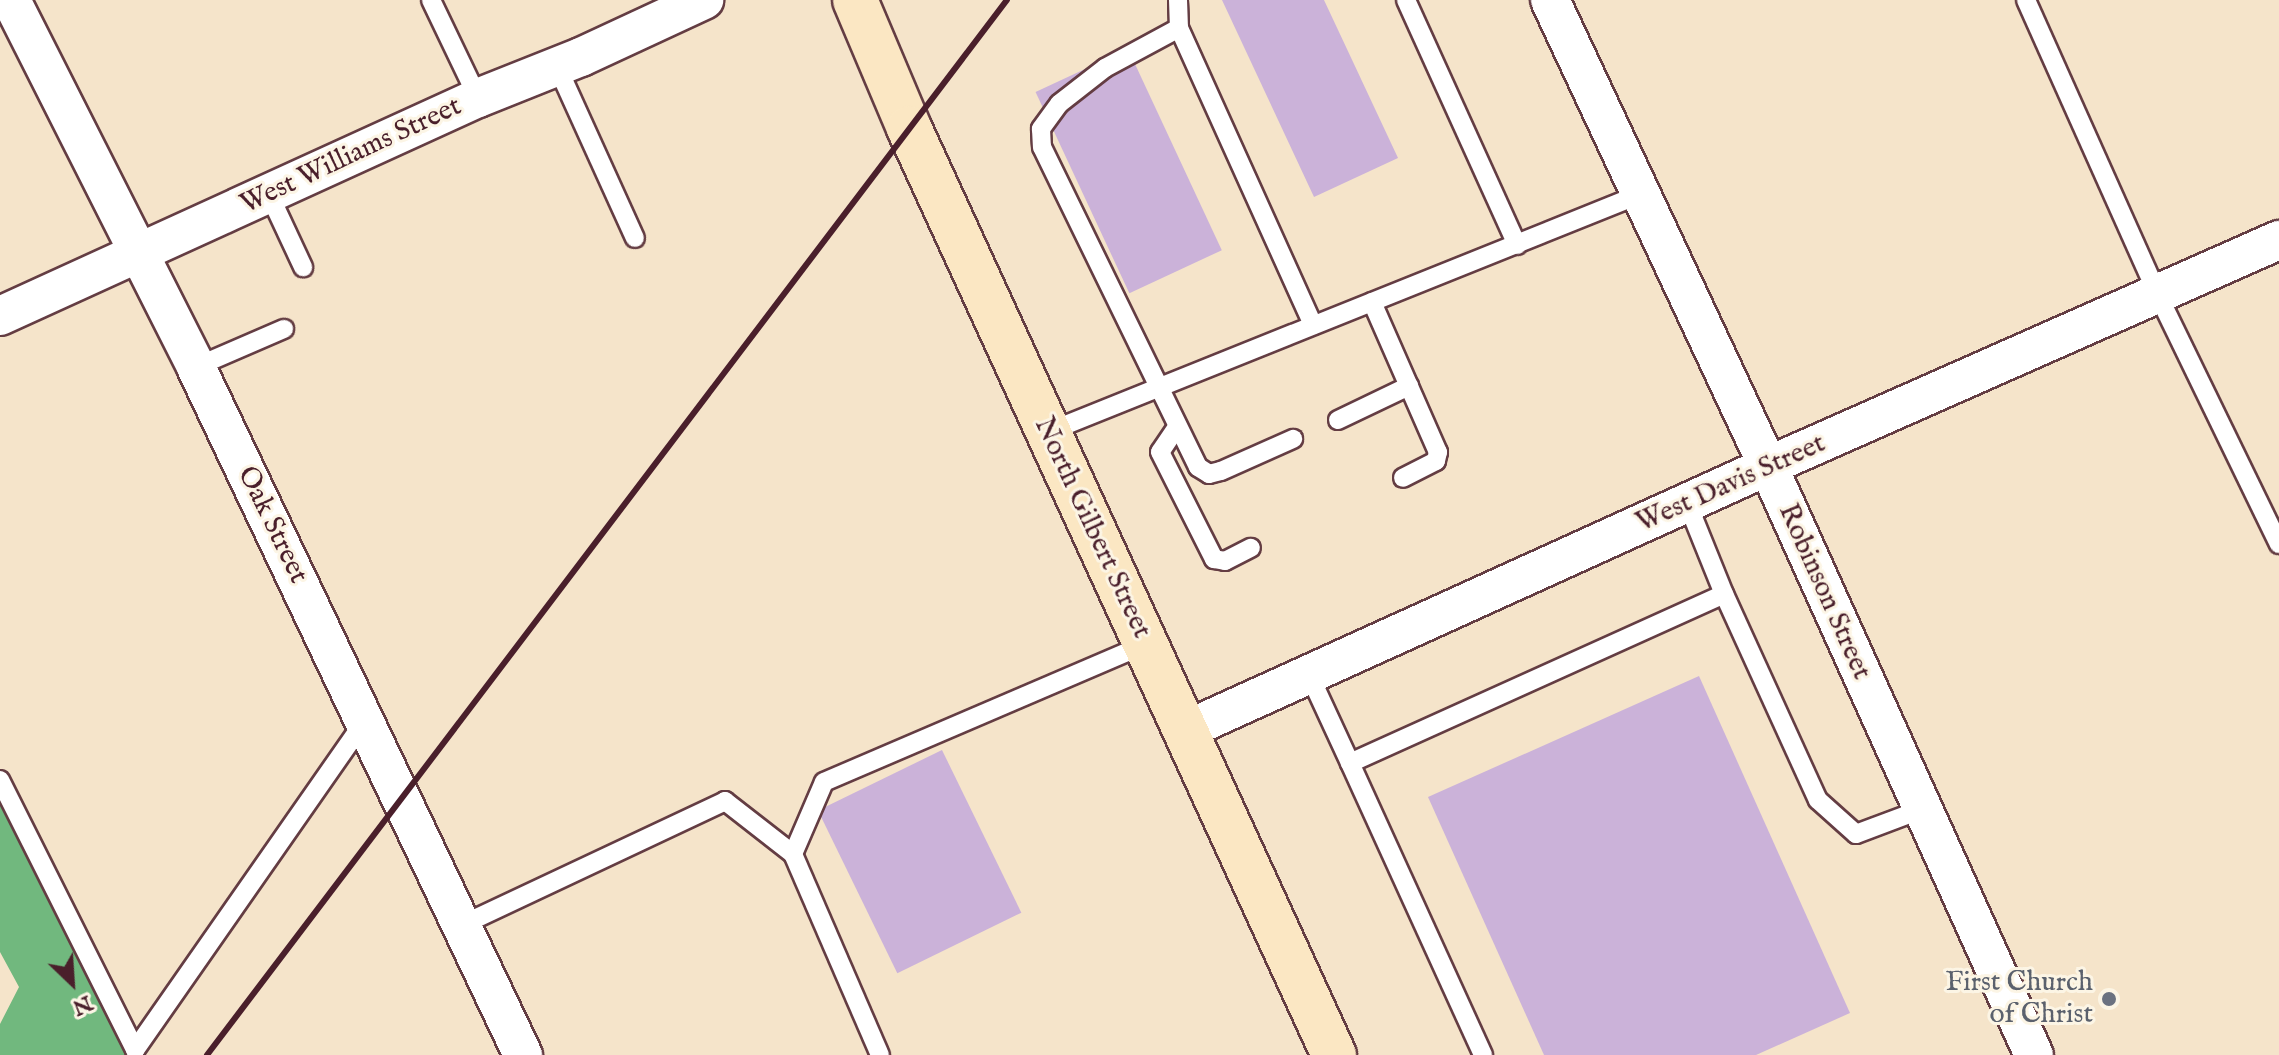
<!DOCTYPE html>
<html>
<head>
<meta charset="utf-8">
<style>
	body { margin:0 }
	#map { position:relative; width:2279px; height:1055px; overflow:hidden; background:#f5e4ca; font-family:"IM FELL English",serif }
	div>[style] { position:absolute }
	.forest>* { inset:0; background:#71b87e }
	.building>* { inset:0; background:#cbb2d9; transform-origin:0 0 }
	.roads { filter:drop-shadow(2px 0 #643d43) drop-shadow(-2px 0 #643d43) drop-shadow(0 2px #643d43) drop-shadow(0 -2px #643d43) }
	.service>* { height:18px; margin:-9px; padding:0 9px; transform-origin:9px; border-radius:9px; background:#fff }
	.minor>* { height:38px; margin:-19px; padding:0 19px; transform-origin:19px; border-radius:19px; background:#fff }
	.secondary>* { height:44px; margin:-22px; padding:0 22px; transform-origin:22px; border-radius:22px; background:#fbe7c3 }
	.rail>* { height:6px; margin:-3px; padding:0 3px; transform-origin:3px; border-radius:3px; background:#4a1f2b }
	.dots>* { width:22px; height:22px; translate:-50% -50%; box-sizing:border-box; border:4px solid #fcf5e5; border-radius:50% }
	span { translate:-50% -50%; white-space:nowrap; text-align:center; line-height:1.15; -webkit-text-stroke:6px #fcf5e5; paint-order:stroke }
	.street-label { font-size:28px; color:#4a1f2b }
	.worship-label { font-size:28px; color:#5b616d }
	.right { translate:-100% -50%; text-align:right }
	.north { position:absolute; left:32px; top:943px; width:80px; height:80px; -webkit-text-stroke:6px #fcf5e5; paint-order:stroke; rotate:155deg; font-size:22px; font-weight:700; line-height:32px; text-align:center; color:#4a1f2b }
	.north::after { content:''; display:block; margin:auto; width:28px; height:36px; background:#4a1f2b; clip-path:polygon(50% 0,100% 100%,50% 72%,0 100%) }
</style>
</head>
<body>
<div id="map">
	<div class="forest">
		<i style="clip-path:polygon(0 799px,131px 1055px,0 1055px,0 1024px,19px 987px,0 952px)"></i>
	</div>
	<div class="building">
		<i style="clip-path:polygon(1222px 0,1324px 0,1398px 158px,1314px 197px)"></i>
		<i style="left:1128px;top:49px;width:222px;height:102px;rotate:65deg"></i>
		<i style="clip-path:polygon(1699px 676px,1850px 1013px,1756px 1055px,1544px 1055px,1428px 797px)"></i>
		<i style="left:942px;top:750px;width:181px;height:138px;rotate:64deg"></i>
	</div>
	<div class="roads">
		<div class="service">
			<i style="left:431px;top:0;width:109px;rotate:64.4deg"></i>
			<i style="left:1178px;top:0;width:28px;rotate:88deg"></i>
			<i style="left:1179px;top:28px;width:326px;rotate:65.7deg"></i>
			<i style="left:1406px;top:0;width:269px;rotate:65.6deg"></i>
			<i style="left:2026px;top:0;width:323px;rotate:65.9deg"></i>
			<i style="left:2158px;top:295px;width:277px;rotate:64.1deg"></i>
			<i style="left:1179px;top:28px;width:84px;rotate:151.6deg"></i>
			<i style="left:1105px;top:68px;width:58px;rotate:142deg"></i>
			<i style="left:1059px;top:104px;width:31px;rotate:126deg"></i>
			<i style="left:1041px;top:129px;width:18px;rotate:87deg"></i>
			<i style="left:1042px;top:147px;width:356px;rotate:64deg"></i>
			<i style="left:1198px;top:467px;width:13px;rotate:32deg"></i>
			<i style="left:1209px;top:474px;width:12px;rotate:-14deg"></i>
			<i style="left:1221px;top:471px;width:79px;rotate:-24deg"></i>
			<i style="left:556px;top:64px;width:191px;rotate:65.6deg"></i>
			<i style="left:269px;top:194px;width:81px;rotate:65deg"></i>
			<i style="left:1372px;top:302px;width:164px;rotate:66.3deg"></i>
			<i style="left:1438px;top:452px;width:9px;rotate:103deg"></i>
			<i style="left:1436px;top:461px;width:37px;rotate:153deg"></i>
			<i style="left:196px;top:367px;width:96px;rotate:-23.4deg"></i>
			<i style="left:1338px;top:420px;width:79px;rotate:-25.6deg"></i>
			<i style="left:1177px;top:427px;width:30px;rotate:124deg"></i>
			<i style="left:1160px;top:452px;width:120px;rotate:63.2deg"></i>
			<i style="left:1214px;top:559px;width:11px;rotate:10deg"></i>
			<i style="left:1225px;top:561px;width:29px;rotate:-27deg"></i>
			<i style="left:1048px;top:432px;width:639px;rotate:-21.87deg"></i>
			<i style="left:1724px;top:594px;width:226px;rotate:65.5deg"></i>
			<i style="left:1818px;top:800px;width:51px;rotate:41.8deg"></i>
			<i style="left:1856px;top:834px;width:68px;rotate:-20.6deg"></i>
			<i style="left:1308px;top:672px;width:100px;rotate:65.2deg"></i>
			<i style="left:1350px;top:763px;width:410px;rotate:-24.3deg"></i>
			<i style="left:1724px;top:594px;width:96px;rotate:-112deg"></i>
			<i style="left:1350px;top:763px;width:321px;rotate:65.5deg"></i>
			<i style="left:0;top:780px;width:302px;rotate:63.4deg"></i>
			<i style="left:135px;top:1050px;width:402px;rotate:-55.1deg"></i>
			<i style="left:793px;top:854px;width:219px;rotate:66.6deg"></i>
			<i style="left:462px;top:925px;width:291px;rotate:-25.2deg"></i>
			<i style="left:725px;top:801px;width:86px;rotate:37.9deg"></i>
			<i style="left:793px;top:854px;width:78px;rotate:-66.7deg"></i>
			<i style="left:824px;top:782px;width:350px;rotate:-23.2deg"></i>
		</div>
		<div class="minor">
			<i style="left:11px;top:0;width:411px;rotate:63.2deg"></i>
			<i style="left:196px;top:367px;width:762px;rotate:64.58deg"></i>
			<i style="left:1550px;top:0;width:514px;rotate:64.93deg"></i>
			<i style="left:1768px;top:466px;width:646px;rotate:65.7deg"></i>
			<i style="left:0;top:316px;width:525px;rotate:-24.52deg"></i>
			<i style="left:478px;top:98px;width:111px;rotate:-21.7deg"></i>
			<i style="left:581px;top:57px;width:136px;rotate:-24.9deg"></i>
			<i style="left:1184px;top:731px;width:641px;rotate:-24.41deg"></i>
			<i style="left:1768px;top:466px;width:559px;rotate:-23.86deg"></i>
		</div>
		<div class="secondary">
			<i style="left:855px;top:0;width:139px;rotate:67.1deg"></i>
			<i style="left:909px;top:128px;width:1020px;rotate:65.37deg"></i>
		</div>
	</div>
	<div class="rail">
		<i style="left:207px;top:1055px;width:1324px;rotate:-52.83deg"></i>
	</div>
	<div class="dots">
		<i style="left:2109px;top:999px;background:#6b7280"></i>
	</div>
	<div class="street-label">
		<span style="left:351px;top:156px;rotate:-25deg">West Williams Street</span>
		<span style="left:1731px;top:484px;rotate:-24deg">West Davis Street</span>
		<span style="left:272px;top:525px;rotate:64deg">Oak Street</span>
		<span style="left:1092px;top:528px;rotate:65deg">North Gilbert Street</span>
		<span style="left:1824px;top:592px;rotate:66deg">Robinson Street</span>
	</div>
	<div class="worship-label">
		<span class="right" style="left:2093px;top:999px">First Church<br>of Christ</span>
	</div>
	<div class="north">N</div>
</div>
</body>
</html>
